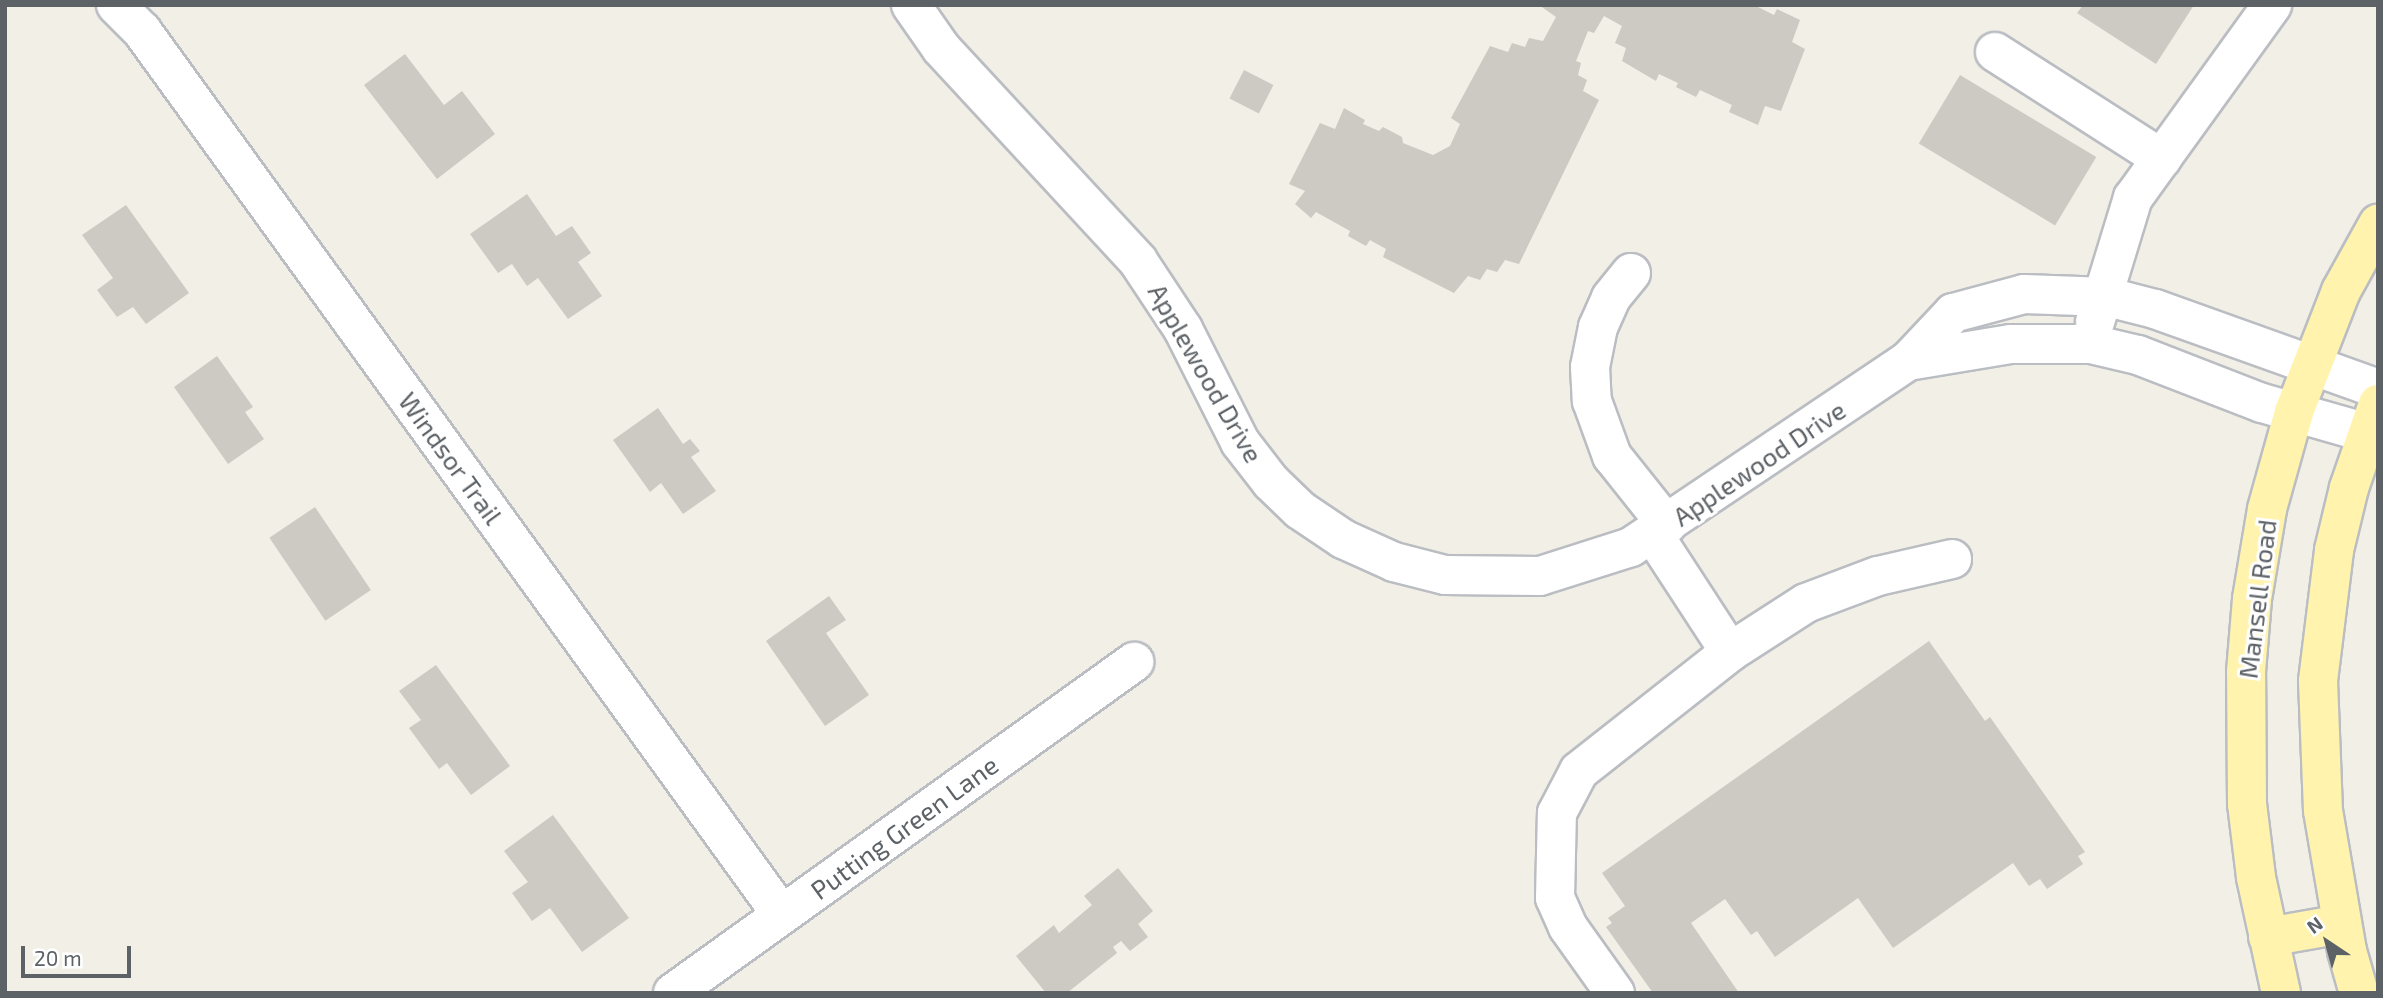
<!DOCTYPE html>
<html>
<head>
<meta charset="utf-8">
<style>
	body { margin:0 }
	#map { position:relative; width:2383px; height:998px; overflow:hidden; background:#f1efe6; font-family:"Exo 2",sans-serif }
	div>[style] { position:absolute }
	.building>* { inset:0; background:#cccac3; transform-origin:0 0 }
	.roads { filter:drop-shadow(2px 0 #babdc2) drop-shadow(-2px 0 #babdc2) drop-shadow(0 2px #babdc2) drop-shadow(0 -2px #babdc2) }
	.minor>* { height:38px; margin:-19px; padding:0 19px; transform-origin:19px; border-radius:19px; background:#fff }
	.major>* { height:38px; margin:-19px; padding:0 19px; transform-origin:19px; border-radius:19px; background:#fff3ad }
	span { translate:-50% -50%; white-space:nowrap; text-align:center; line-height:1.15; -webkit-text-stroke:6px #fff; paint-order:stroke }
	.street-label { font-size:26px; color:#5d6267 }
	.frame { position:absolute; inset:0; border:7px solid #5d6267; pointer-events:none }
	.north { position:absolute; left:2292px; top:907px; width:70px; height:70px; -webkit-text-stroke:5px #fff; paint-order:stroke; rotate:324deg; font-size:19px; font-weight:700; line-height:28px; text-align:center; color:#5d6267 }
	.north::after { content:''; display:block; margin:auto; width:24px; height:32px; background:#5d6267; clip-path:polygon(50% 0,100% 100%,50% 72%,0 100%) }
	.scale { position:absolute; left:21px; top:946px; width:110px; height:32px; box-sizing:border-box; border:4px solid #5d6267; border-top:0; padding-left:9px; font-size:21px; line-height:24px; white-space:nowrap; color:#5d6267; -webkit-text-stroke:5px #fff; paint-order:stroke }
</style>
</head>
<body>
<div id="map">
	<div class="building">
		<i style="clip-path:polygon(1539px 5px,1754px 5px,1774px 15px,1777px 9px,1800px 20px,1792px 42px,1805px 49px,1781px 111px,1765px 106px,1758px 125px,1729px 112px,1732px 105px,1700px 90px,1696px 97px,1676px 87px,1678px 83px,1659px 74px,1656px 81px,1622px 61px,1626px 48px,1615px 43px,1622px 26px,1604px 16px,1594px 33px,1588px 31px,1576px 61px,1581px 63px,1578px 75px,1587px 80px,1583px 91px,1599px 100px,1519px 264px,1505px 260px,1497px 272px,1487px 269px,1480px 280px,1468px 276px,1454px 293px,1383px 257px,1386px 249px,1370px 240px,1366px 246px,1348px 236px,1350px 231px,1316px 212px,1311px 218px,1295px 204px,1305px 191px,1289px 184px,1320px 123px,1335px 129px,1344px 108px,1365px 120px,1363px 124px,1379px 131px,1383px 127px,1402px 137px,1403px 143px,1433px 155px,1450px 146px,1460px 124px,1451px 118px,1490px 46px,1508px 52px,1512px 43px,1525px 47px,1529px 38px,1543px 41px,1556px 17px)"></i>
		<i style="clip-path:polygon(2083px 5px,2194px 5px,2156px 64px,2077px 13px)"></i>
		<i style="clip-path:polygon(405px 54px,444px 105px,462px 91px,495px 134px,437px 179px,364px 85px)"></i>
		<i style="left:1244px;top:70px;width:33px;height:32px;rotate:27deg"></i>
		<i style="left:1960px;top:75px;width:159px;height:80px;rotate:31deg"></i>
		<i style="clip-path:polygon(527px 194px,556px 236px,572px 226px,591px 253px,578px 262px,602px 296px,568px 319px,538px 278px,527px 286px,512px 264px,498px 273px,470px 234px)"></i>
		<i style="clip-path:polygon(126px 205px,189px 293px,146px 324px,133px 307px,117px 317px,97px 290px,113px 278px,82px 235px)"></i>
		<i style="clip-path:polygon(217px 356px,253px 407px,245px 412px,264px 439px,228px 464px,174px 387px)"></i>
		<i style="clip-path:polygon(658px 408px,683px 444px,690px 439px,700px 451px,691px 457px,716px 491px,683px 514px,661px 483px,650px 492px,613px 440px)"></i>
		<i style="left:315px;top:507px;width:100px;height:55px;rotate:56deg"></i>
		<i style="clip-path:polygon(829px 596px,846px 620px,826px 633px,869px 695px,825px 726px,766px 641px)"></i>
		<i style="clip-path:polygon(1929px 641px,1985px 721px,1990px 717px,2085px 852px,2078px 856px,2083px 864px,2047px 889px,2040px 879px,2029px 886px,2013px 863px,1893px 948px,1858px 898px,1775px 957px,1757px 931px,1751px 935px,1725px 899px,1691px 923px,1739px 993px,1653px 993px,1606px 927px,1612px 923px,1608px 918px,1625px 906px,1602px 873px)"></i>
		<i style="clip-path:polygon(436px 665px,510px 766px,471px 795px,447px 763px,439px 769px,409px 728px,421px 720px,399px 691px)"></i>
		<i style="clip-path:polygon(553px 815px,629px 918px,582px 952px,550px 908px,532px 921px,512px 893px,528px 882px,504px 851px)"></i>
		<i style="clip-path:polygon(1118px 868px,1153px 911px,1138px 924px,1148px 937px,1130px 951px,1121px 941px,1113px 947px,1117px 953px,1067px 993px,1046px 993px,1016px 956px,1054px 925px,1059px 933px,1092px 905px,1084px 896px)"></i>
	</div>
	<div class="roads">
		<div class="minor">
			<i style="left:116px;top:5px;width:37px;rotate:45deg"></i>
			<i style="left:142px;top:31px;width:1091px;rotate:54.1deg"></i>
			<i style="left:911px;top:5px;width:52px;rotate:55.1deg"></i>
			<i style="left:941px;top:48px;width:290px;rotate:47.2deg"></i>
			<i style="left:1138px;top:261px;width:82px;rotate:56.5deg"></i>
			<i style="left:1183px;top:329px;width:127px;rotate:63.2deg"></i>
			<i style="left:1240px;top:442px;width:51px;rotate:52.2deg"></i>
			<i style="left:1271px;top:482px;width:40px;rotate:44deg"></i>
			<i style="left:1300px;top:510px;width:52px;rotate:34deg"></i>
			<i style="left:1343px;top:539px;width:56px;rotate:24.3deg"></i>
			<i style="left:1394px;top:562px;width:53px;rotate:14.3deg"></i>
			<i style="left:1445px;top:575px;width:95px;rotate:0.6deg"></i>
			<i style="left:1540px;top:576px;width:96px;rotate:-17.7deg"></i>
			<i style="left:1631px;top:547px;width:334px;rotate:-33.9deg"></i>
			<i style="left:1908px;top:361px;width:66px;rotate:-46.8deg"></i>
			<i style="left:1953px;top:313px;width:73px;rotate:-15deg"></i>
			<i style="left:2024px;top:294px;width:84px;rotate:2deg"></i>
			<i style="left:2108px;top:297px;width:49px;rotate:14.3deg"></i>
			<i style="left:2155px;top:309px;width:237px;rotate:19.7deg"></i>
			<i style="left:1995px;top:52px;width:198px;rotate:32.6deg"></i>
			<i style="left:1631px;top:273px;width:32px;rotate:129deg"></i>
			<i style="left:1611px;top:298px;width:32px;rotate:114deg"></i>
			<i style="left:1598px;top:327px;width:41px;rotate:101.3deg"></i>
			<i style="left:1590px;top:367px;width:34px;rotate:87deg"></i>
			<i style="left:1592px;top:401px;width:59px;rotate:70deg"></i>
			<i style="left:1612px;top:456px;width:88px;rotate:51.4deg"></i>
			<i style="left:2095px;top:322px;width:130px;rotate:-73deg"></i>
			<i style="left:2133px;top:198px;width:238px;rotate:-54.2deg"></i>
			<i style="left:1908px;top:361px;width:104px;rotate:-9.4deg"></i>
			<i style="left:2011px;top:344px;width:80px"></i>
			<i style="left:2091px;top:344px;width:48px;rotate:13.2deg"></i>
			<i style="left:2138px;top:355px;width:133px;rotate:21.2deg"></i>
			<i style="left:2262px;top:403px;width:121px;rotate:15.9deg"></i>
			<i style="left:1653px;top:534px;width:141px;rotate:56.9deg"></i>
			<i style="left:1730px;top:652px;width:90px;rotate:-32.8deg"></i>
			<i style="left:1806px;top:603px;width:77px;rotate:-20.6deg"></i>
			<i style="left:1878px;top:576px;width:76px;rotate:-12.9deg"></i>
			<i style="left:673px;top:993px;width:568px;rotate:-35.68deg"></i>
			<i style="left:1615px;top:993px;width:81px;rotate:-125.5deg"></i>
			<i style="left:1568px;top:927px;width:32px;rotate:-114deg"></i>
			<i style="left:1555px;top:898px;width:85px;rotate:-88.7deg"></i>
			<i style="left:1557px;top:813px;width:47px;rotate:-62.4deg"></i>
			<i style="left:1579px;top:771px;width:192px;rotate:-38.2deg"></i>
		</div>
		<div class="major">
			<i style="left:2268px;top:937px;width:75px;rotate:-10deg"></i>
			<i style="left:2281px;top:993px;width:119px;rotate:-102.2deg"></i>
			<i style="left:2256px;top:877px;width:74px;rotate:-97deg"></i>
			<i style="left:2247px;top:804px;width:132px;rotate:-90.4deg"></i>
			<i style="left:2246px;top:672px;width:73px;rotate:-85.3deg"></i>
			<i style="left:2252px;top:599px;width:91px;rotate:-80.5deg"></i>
			<i style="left:2267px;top:509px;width:101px;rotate:-74.4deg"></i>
			<i style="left:2294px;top:412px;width:130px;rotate:-68.8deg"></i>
			<i style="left:2341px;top:291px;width:77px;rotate:-61.1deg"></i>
			<i style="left:2359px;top:993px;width:44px;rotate:-105.9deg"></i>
			<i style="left:2347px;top:951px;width:142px;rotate:-99.7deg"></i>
			<i style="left:2323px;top:811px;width:130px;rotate:-92.2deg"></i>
			<i style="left:2318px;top:681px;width:132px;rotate:-83deg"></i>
			<i style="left:2334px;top:550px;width:64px;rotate:-76.4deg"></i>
			<i style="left:2349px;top:488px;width:89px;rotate:-71deg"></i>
		</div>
	</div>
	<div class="street-label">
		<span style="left:1206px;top:373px;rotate:60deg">Applewood Drive</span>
		<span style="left:451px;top:458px;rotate:54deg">Windsor Trail</span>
		<span style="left:1759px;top:463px;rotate:-34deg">Applewood Drive</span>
		<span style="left:2257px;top:599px;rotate:-83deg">Mansell Road</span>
		<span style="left:904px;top:827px;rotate:-36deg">Putting Green Lane</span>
	</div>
	<div class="frame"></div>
	<div class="north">N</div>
	<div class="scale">20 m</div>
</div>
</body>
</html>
